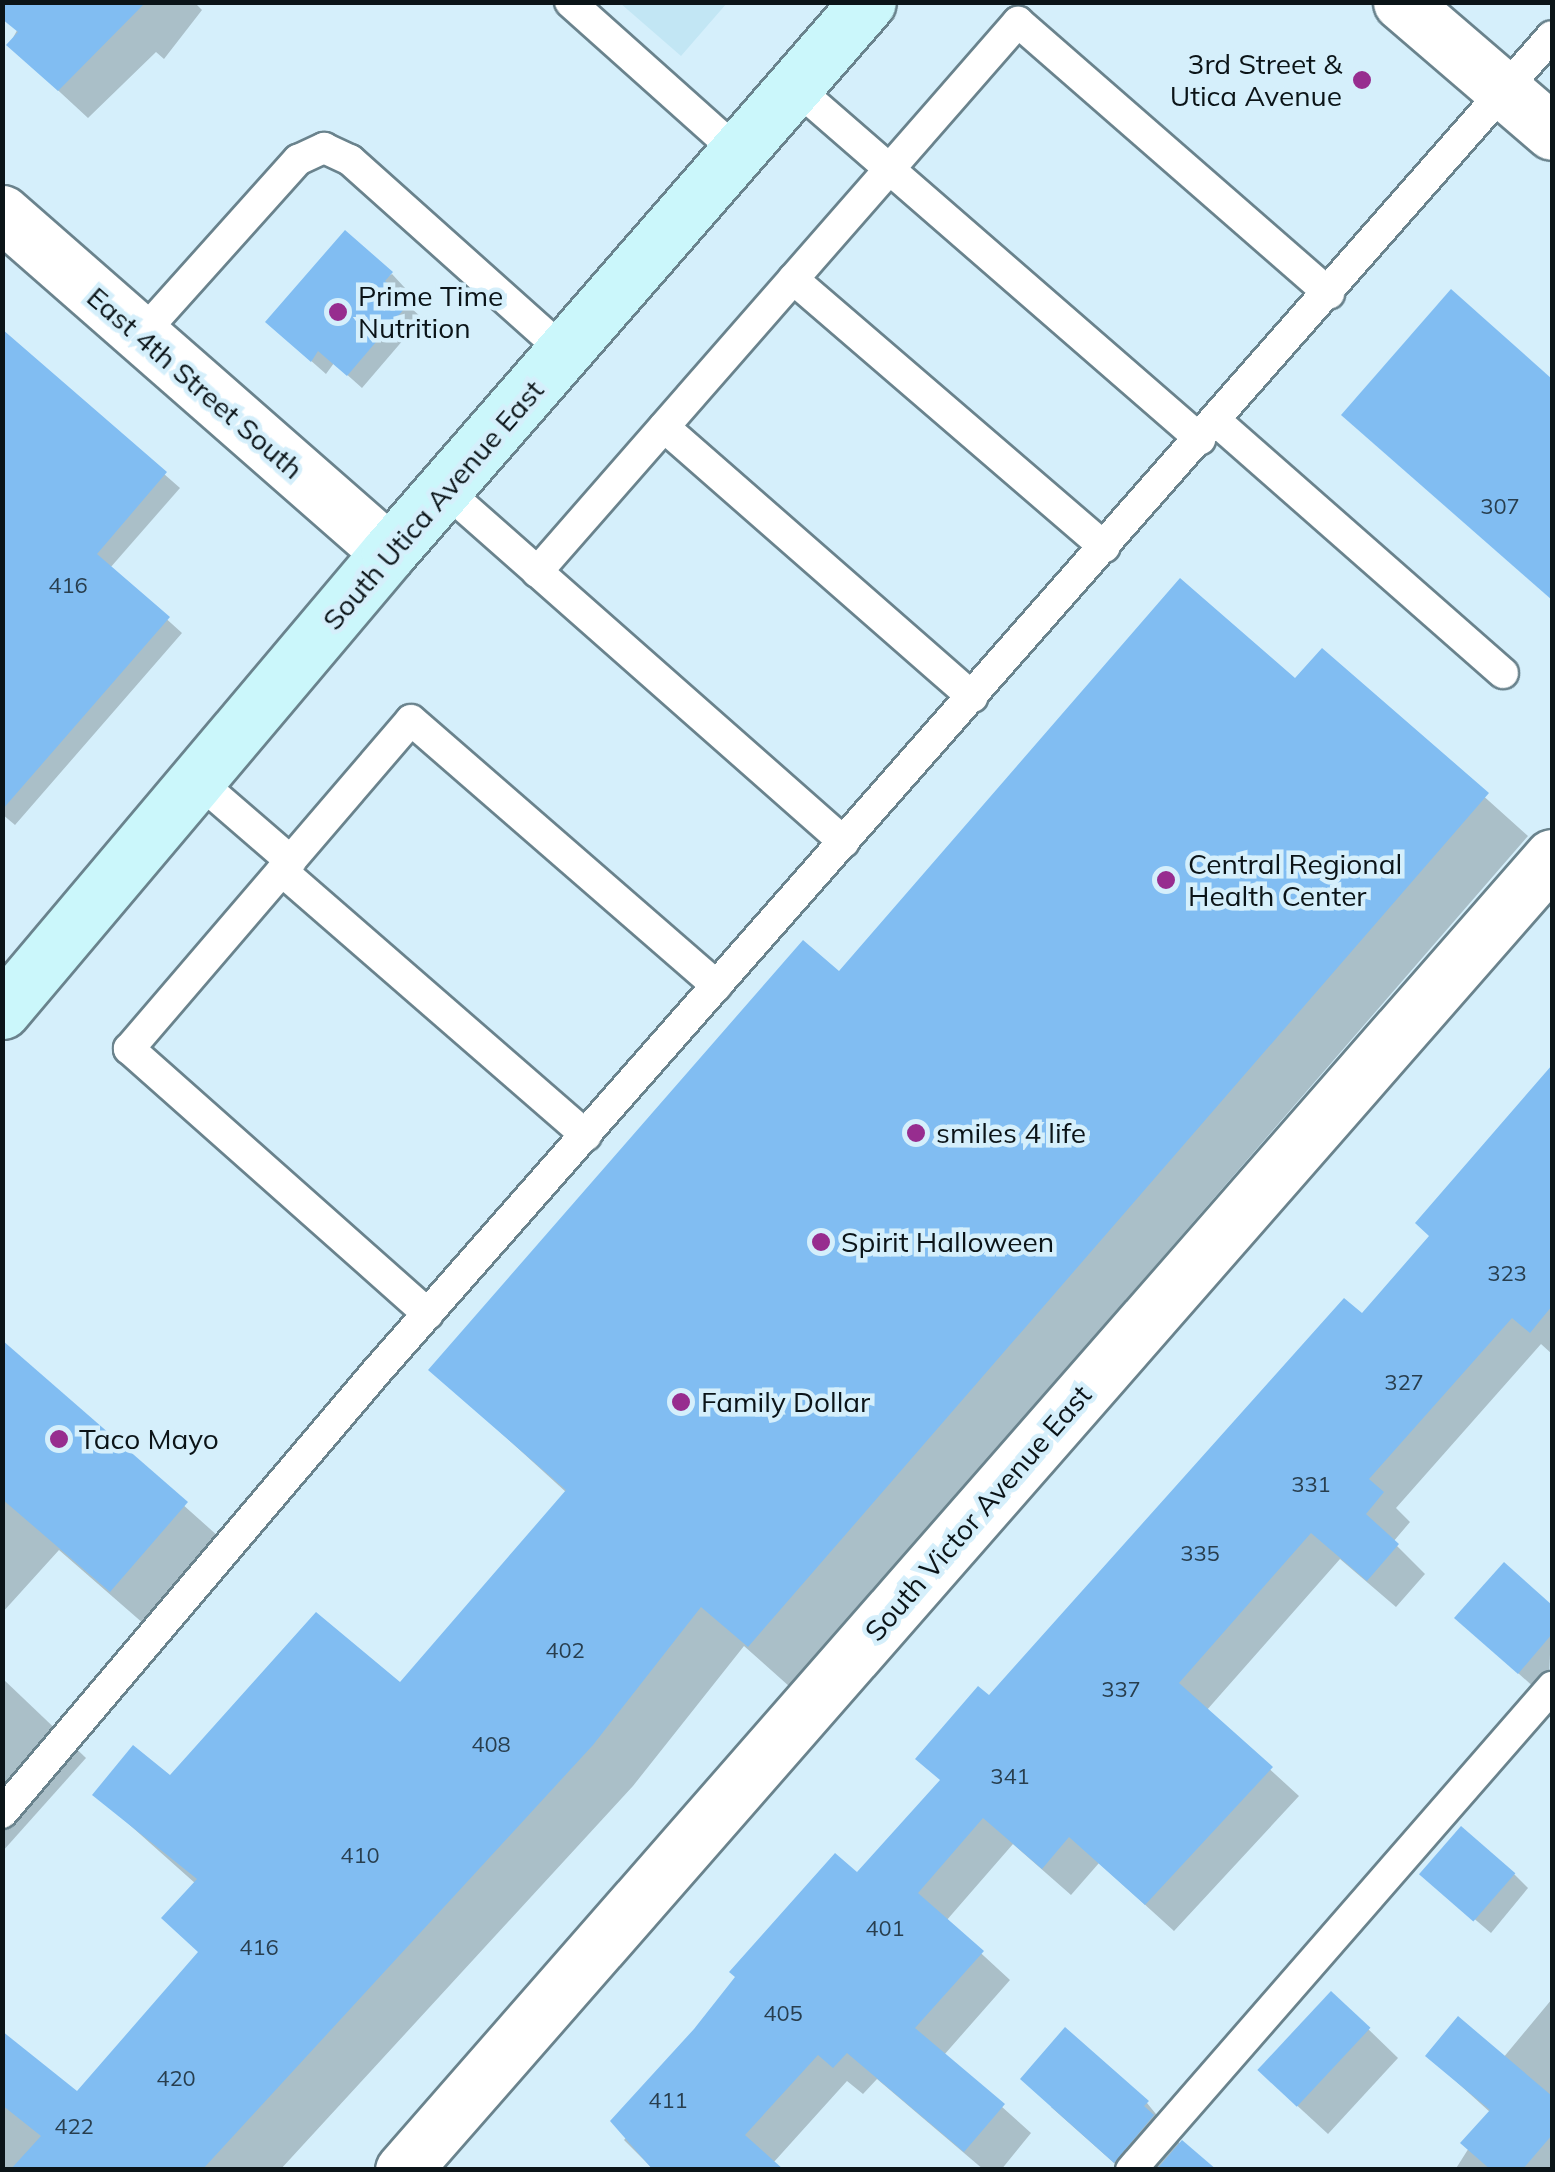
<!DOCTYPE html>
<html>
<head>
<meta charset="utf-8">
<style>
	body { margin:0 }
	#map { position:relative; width:1555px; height:2172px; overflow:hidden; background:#d5effb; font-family:Mulish,sans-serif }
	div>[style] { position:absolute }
	.built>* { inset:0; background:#c2e6f4 }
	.shadow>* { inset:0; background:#0003 }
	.building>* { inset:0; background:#81bdf2; transform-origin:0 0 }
	.roads { filter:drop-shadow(2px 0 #6a838d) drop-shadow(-2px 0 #6a838d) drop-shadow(0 2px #6a838d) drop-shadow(0 -2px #6a838d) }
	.service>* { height:30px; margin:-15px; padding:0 15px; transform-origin:15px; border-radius:15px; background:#fff }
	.minor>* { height:55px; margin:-27.5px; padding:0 27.5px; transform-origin:27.5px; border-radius:27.5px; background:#fff }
	.tertiary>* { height:55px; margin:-27.5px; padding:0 27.5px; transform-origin:27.5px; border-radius:27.5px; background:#fff }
	.secondary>* { height:55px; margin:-27.5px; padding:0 27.5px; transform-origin:27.5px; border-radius:27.5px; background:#cbf7fb }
	.dots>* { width:28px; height:28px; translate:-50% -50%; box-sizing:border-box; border:5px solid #d5effb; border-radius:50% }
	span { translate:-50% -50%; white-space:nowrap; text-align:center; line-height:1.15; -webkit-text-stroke:9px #d5effb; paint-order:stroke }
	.number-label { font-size:22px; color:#283e4e }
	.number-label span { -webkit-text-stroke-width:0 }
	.poi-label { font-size:28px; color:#0b1418 }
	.right { translate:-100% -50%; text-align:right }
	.left { translate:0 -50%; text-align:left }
	.street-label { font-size:28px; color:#0b1418 }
	.frame { position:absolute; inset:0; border:5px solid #0b1418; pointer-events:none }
</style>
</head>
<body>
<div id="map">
	<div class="built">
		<i style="clip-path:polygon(620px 3px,727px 3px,681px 56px)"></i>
	</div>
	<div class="shadow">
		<i style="clip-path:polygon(2px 2px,194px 2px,202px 10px,164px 59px,156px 52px,88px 118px,9px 45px,20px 25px)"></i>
		<i style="clip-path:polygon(392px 274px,405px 288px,398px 296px,422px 318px,362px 388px,334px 363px,326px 374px,283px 336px)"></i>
		<i style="clip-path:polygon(1451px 293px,1552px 382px,1552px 598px,1358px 428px)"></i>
		<i style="clip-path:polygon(2px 332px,180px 488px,110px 568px,182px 633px,15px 825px,2px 814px)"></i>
		<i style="clip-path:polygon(1322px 651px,1528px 836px,790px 1687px,744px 1646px,633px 1786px,280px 2170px,2px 2170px,2px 2054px,77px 2094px,200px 1953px,196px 1884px,95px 1794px,170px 1778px,400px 1685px,567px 1493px,432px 1370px,839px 974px,1296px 682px)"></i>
		<i style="clip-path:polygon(1552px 1069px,1552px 1354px,1541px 1344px,1396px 1508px,1410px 1522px,1393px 1542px,1425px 1574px,1396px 1607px,1340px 1559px,1206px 1711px,1299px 1796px,1174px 1931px,1099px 1863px,1071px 1895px,1013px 1844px,946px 1921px,1010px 1980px,944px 2055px,1031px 2133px,1001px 2170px,984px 2170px,877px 2079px,863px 2094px,847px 2081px,773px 2163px,654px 2170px,624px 2140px,942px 1782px,989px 1699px,1362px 1317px,1432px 1237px,1464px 1168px)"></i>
		<i style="clip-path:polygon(22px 1361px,228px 1545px,152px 1631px,59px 1550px,2px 1613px,2px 1383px)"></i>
		<i style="clip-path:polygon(1504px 1566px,1552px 1609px,1548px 1700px,1457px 1618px)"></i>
		<i style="clip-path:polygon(2px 1678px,86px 1758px,2px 1852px)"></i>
		<i style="clip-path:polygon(1514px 1874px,1528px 1888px,1491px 1933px,1438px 1888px)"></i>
		<i style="clip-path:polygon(1332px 1994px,1398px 2058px,1328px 2134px,1290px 2099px)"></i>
		<i style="clip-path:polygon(1552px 1999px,1552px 2170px,1455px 2170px,1491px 2113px,1428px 2056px,1503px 2058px)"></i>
		<i style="clip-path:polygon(1147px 2103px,1181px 2145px,1213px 2170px,1122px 2170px,1051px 2107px)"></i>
	</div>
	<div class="building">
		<i style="clip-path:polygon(2px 2px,146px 2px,58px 91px,6px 45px,18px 32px,2px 19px)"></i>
		<i style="clip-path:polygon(345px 230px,393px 272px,385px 281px,410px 302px,347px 376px,318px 351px,311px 362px,265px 322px)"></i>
		<i style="clip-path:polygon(1451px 289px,1552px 379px,1552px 600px,1341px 415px)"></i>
		<i style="clip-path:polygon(2px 329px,167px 472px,97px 554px,170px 617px,2px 810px)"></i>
		<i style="clip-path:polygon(1180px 578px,1295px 678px,1322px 648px,1489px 793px,748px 1647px,701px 1607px,593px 1745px,202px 2170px,10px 2170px,41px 2136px,2px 2105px,2px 2031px,77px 2091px,198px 1952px,161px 1918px,197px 1879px,92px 1795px,133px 1745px,170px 1775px,316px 1612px,400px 1682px,566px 1490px,428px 1370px,803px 940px,839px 971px)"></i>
		<i style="clip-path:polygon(1552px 1065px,1552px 1306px,1530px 1333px,1512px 1318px,1369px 1479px,1384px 1492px,1366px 1514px,1399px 1544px,1367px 1581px,1311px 1533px,1179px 1683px,1273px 1767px,1145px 1905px,1069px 1837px,1042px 1869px,983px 1818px,918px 1893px,984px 1951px,915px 2028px,1005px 2104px,964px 2152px,847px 2053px,833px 2068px,818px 2055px,745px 2135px,784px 2170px,653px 2170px,610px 2121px,694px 2029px,735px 1977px,729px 1972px,835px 1853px,857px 1872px,940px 1780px,915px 1759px,978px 1686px,989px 1695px,1344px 1298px,1362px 1313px,1429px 1236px,1415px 1223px)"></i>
		<i style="clip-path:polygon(2px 1340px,188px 1502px,110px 1592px,2px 1499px)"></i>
		<i style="clip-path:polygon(1504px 1562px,1552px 1605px,1552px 1634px,1518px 1674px,1454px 1618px)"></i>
		<i style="left:1461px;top:1826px;width:72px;height:64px;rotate:41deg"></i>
		<i style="left:1331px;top:1991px;width:54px;height:108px;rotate:43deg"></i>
		<i style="clip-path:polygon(1458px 2016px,1552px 2096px,1552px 2135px,1522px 2170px,1491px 2170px,1460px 2143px,1490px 2110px,1425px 2056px)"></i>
		<i style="clip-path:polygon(1065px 2027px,1149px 2101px,1144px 2106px,1154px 2115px,1114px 2163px,1020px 2079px)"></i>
		<i style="clip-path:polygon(1182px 2140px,1217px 2170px,1156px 2170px)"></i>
	</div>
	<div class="roads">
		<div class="service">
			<i style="left:570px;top:2px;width:225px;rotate:41.8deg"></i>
			<i style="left:795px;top:87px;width:537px;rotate:41deg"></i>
			<i style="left:793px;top:279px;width:411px;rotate:40.7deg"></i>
			<i style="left:140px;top:336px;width:237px;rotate:-48.1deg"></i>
			<i style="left:298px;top:160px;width:29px;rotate:-25deg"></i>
			<i style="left:324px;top:148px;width:29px;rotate:25deg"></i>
			<i style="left:350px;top:160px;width:288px;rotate:41.8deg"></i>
			<i style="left:1216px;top:421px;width:382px;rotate:41.3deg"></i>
			<i style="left:664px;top:427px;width:410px;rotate:41.2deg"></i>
			<i style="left:445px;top:490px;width:532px;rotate:41.42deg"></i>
			<i style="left:537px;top:572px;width:731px;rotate:-48.83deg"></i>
			<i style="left:1018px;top:22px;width:413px;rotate:41.1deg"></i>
			<i style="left:197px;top:780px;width:124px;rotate:40.8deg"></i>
			<i style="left:282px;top:871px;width:403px;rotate:41deg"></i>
			<i style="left:428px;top:1314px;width:400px;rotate:-138.4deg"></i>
			<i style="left:129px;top:1049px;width:433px;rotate:-49.4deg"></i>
			<i style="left:411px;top:720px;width:405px;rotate:41deg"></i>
			<i style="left:2px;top:1813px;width:580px;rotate:-49.69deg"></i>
			<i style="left:377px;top:1371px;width:1778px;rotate:-48.65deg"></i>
			<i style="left:1131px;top:2170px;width:641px;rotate:-48.92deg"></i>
		</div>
		<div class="minor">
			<i style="left:2px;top:213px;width:514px;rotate:41.22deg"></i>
			<i style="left:403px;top:2170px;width:1745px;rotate:-48.81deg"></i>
		</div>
		<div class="tertiary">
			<i style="left:1401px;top:2px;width:199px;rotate:40.7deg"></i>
		</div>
		<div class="secondary">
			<i style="left:2px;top:1011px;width:600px;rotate:-49.86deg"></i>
			<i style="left:389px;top:552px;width:729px;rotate:-48.95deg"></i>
		</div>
	</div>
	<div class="dots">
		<i style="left:1362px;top:80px;background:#972d8f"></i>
		<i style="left:338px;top:312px;background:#972d8f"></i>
		<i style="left:1166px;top:880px;background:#972d8f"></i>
		<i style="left:916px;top:1133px;background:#972d8f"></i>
		<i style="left:821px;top:1242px;background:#972d8f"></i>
		<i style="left:681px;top:1402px;background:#972d8f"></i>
		<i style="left:59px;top:1439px;background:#972d8f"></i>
	</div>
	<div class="number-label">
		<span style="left:1500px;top:507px">307</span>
		<span style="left:68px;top:586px">416</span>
		<span style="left:1507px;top:1274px">323</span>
		<span style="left:1404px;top:1383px">327</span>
		<span style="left:1311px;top:1485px">331</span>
		<span style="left:1200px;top:1554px">335</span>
		<span style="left:565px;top:1651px">402</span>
		<span style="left:1121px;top:1690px">337</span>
		<span style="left:491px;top:1745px">408</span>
		<span style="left:1010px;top:1777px">341</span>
		<span style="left:360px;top:1856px">410</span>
		<span style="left:885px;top:1929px">401</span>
		<span style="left:259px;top:1948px">416</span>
		<span style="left:783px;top:2014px">405</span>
		<span style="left:176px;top:2079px">420</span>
		<span style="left:668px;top:2101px">411</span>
		<span style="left:74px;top:2127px">422</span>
	</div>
	<div class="poi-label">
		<span class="right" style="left:1342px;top:80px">3rd Street &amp;<br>Utica Avenue</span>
		<span class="left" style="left:358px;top:312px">Prime Time<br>Nutrition</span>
		<span class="left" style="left:1188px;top:880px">Central Regional<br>Health Center</span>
		<span class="left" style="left:936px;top:1133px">smiles 4 life</span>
		<span class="left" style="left:841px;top:1242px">Spirit Halloween</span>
		<span class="left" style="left:701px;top:1402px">Family Dollar</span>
		<span class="left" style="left:79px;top:1439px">Taco Mayo</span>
	</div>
	<div class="street-label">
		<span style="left:195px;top:383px;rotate:41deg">East 4th Street South</span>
		<span style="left:433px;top:505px;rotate:-49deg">South Utica Avenue East</span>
		<span style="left:978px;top:1513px;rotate:-49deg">South Victor Avenue East</span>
	</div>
	<div class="frame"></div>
</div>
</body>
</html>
